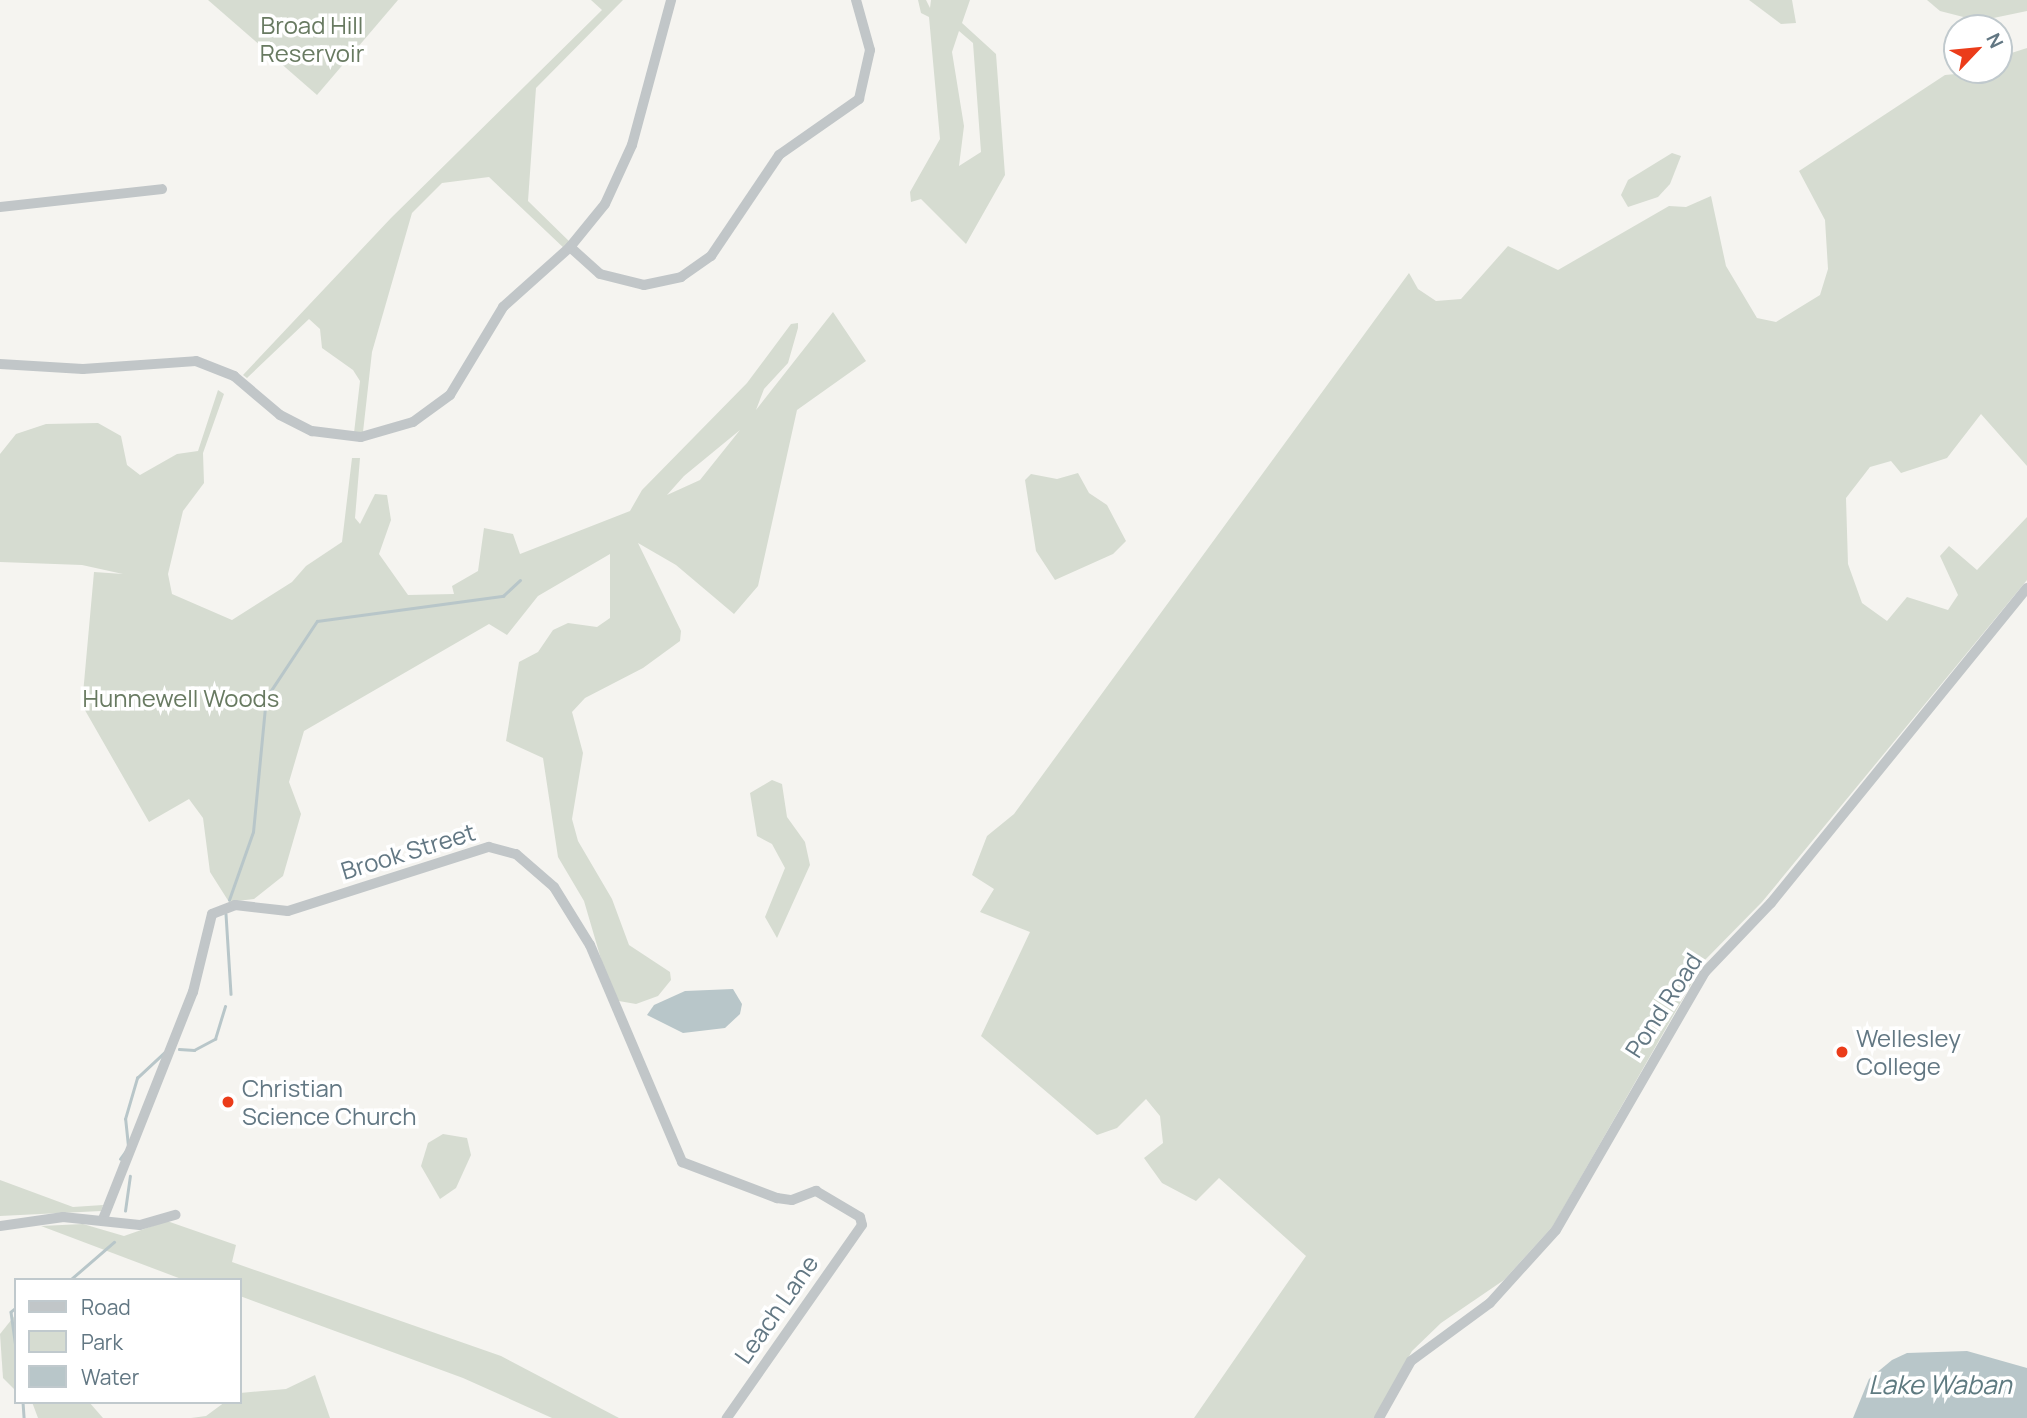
<!DOCTYPE html>
<html>
<head>
<meta charset="utf-8">
<style>
	body { margin:0 }
	#map { position:relative; width:2027px; height:1418px; overflow:hidden; background:#f5f4f0; font-family:Manrope,sans-serif }
	div>[style] { position:absolute }
	.green>* { inset:0; background:#d6dcd1 }
	.water>* { inset:0; background:#b8c6c9 }
	.stream>* { height:2.5px; margin:-1.25px; padding:0 1.25px; transform-origin:1.25px; border-radius:1.25px; background:#b8c6c9 }
	.street>* { height:10px; margin:-5px; padding:0 5px; transform-origin:5px; border-radius:5px; background:#c1c6c8 }
	.dots>* { width:19px; height:19px; translate:-50% -50%; box-sizing:border-box; border:4px solid #fff; border-radius:50% }
	span { translate:-50% -50%; white-space:nowrap; text-align:center; line-height:1.15; -webkit-text-stroke:7px #fff; paint-order:stroke }
	.park-label { font-size:24px; color:#687a61 }
	.street-label { font-size:24px; color:#627783 }
	.poi-label { font-size:24px; color:#627783 }
	.left { translate:0 -50%; text-align:left }
	.water-label { font-size:26px; color:#5e7a80; font-style:italic }
	.legend { position:absolute; left:14px; top:1278px; width:228px; height:126px; box-sizing:border-box; background:#fff; border:2px solid #c0c9cd; margin:0; padding:9px 12px; list-style:none; font-size:21px; color:#627783 }
	.legend li { display:flex; align-items:center; gap:14px; height:35px }
	.legend b { width:35px; border:2px solid #c0c9cd }
	.north { position:absolute; left:1943px; top:14px; width:70px; height:70px; box-sizing:border-box; background:#fff; border:2px solid #c0c9cd; border-radius:50%; rotate:64deg; font-size:19px; font-weight:700; line-height:28px; text-align:center; color:#627783 }
	.north::after { content:''; display:block; margin:auto; width:24px; height:32px; background:#eb3c1a; clip-path:polygon(50% 0,100% 100%,50% 72%,0 100%) }
</style>
</head>
<body>
<div id="map">
	<div class="green">
		<i style="clip-path:polygon(208px 0,398px 0,317px 95px)"></i>
		<i style="clip-path:polygon(591px 0,623px 0,536px 88px,528px 201px,574px 246px,567px 251px,489px 177px,442px 183px,412px 213px,372px 352px,363px 432px,354px 433px,360px 381px,353px 370px,322px 348px,320px 329px,309px 319px,247px 378px,243px 375px,391px 218px,602px 10px)"></i>
		<i style="clip-path:polygon(evenodd,918px 0,926px 0,930px 8px,931px 0,970px 0,962px 23px,996px 54px,1005px 175px,966px 244px,921px 199px,911px 202px,910px 192px,940px 139px,929px 17px,921px 13px,918px 0,959px 31px,973px 43px,981px 152px,959px 166px,964px 126px,952px 52px,959px 31px)"></i>
		<i style="clip-path:polygon(1749px 0,1792px 0,1796px 23px,1781px 24px)"></i>
		<i style="clip-path:polygon(1927px 0,2027px 0,2027px 11px,1979px 21px,1940px 11px)"></i>
		<i style="clip-path:polygon(2027px 48px,2027px 466px,1981px 414px,1947px 458px,1901px 473px,1891px 461px,1870px 467px,1846px 498px,1848px 564px,1862px 603px,1887px 621px,1907px 597px,1948px 610px,1958px 595px,1940px 556px,1949px 546px,1977px 570px,2027px 517px,2027px 580px,1762px 902px,1705px 960px,1553px 1226px,1504px 1280px,1441px 1323px,1412px 1351px,1375px 1418px,1194px 1418px,1306px 1256px,1219px 1178px,1196px 1201px,1162px 1183px,1144px 1158px,1163px 1143px,1160px 1116px,1146px 1099px,1117px 1128px,1097px 1135px,981px 1036px,1030px 932px,980px 912px,994px 889px,972px 875px,987px 836px,1014px 814px,1409px 273px,1418px 289px,1436px 301px,1461px 299px,1508px 246px,1558px 270px,1669px 206px,1686px 207px,1711px 196px,1726px 266px,1757px 318px,1776px 322px,1820px 295px,1828px 269px,1825px 220px,1799px 171px,1945px 75px,1999px 70px,1999px 57px)"></i>
		<i style="clip-path:polygon(1672px 153px,1681px 156px,1670px 184px,1658px 197px,1628px 207px,1621px 195px,1628px 180px)"></i>
		<i style="clip-path:polygon(evenodd,833px 312px,866px 361px,797px 410px,758px 586px,734px 614px,676px 565px,638px 543px,681px 631px,680px 641px,643px 668px,585px 698px,572px 712px,583px 753px,572px 819px,578px 841px,612px 899px,629px 945px,670px 972px,671px 980px,658px 996px,636px 1004px,613px 1000px,584px 901px,558px 857px,543px 758px,506px 741px,519px 662px,538px 652px,553px 630px,568px 623px,597px 627px,610px 618px,610px 554px,538px 596px,507px 635px,489px 624px,304px 731px,289px 782px,301px 814px,283px 876px,254px 899px,229px 902px,210px 872px,203px 818px,189px 799px,149px 822px,82px 705px,94px 572px,123px 574px,82px 565px,0 562px,0 454px,16px 434px,46px 424px,98px 423px,121px 436px,127px 465px,140px 475px,177px 454px,198px 451px,218px 390px,224px 394px,203px 453px,204px 483px,183px 511px,168px 574px,172px 594px,232px 620px,292px 582px,306px 566px,342px 542px,352px 458px,360px 458px,355px 518px,360px 524px,375px 494px,387px 495px,391px 520px,379px 554px,408px 595px,454px 594px,452px 586px,478px 571px,484px 528px,513px 534px,520px 554px,630px 511px,642px 490px,747px 383px,791px 324px,798px 323px,798px 328px,788px 363px,764px 389px,756px 410px,833px 312px,740px 430px,700px 480px,667px 495px,684px 476px,740px 430px)"></i>
		<i style="clip-path:polygon(1078px 473px,1089px 493px,1107px 505px,1126px 541px,1113px 554px,1055px 580px,1036px 551px,1025px 480px,1031px 474px,1057px 479px)"></i>
		<i style="clip-path:polygon(772px 780px,782px 784px,787px 817px,805px 842px,810px 865px,777px 938px,765px 917px,785px 868px,772px 844px,757px 836px,750px 793px)"></i>
		<i style="clip-path:polygon(443px 1134px,467px 1138px,471px 1155px,456px 1188px,440px 1199px,421px 1166px,428px 1143px)"></i>
		<i style="clip-path:polygon(0 1180px,73px 1207px,103px 1205px,101px 1211px,0 1216px)"></i>
		<i style="clip-path:polygon(167px 1221px,236px 1245px,232px 1262px,501px 1356px,619px 1418px,552px 1418px,463px 1378px,240px 1296px,240px 1280px,184px 1280px,41px 1226px,83px 1224px,124px 1236px)"></i>
		<i style="clip-path:polygon(16px 1314px,16px 1391px,3px 1378px,0 1334px)"></i>
		<i style="clip-path:polygon(315px 1375px,330px 1418px,191px 1418px,206px 1416px,225px 1402px,240px 1402px,240px 1393px,286px 1389px)"></i>
		<i style="clip-path:polygon(32px 1402px,89px 1402px,103px 1418px,38px 1418px)"></i>
	</div>
	<div class="water">
		<i style="clip-path:polygon(733px 989px,742px 1004px,740px 1014px,725px 1028px,683px 1033px,647px 1015px,654px 1005px,685px 991px)"></i>
		<i style="clip-path:polygon(1967px 1351px,2027px 1368px,2027px 1418px,1853px 1418px,1869px 1379px,1892px 1360px,1907px 1353px)"></i>
	</div>
	<div class="stream">
		<i style="left:229px;top:900px;width:72px;rotate:-70.6deg"></i>
		<i style="left:253px;top:832px;width:135px;rotate:-84.5deg"></i>
		<i style="left:266px;top:698px;width:92px;rotate:-56.5deg"></i>
		<i style="left:317px;top:621px;width:188px;rotate:-7.7deg"></i>
		<i style="left:503px;top:596px;width:23px;rotate:-43deg"></i>
		<i style="left:226px;top:914px;width:80px;rotate:86.4deg"></i>
		<i style="left:179px;top:1049px;width:15px;rotate:4deg"></i>
		<i style="left:194px;top:1050px;width:24px;rotate:-28deg"></i>
		<i style="left:215px;top:1039px;width:34px;rotate:-73deg"></i>
		<i style="left:128px;top:1146px;width:27px;rotate:-96deg"></i>
		<i style="left:125px;top:1119px;width:43px;rotate:-73.7deg"></i>
		<i style="left:137px;top:1078px;width:38px;rotate:-43deg"></i>
		<i style="left:120px;top:1159px;width:9px;rotate:-54deg"></i>
		<i style="left:125px;top:1211px;width:35px;rotate:-82deg"></i>
		<i style="left:70px;top:1280px;width:58px;rotate:-40.8deg"></i>
		<i style="left:16px;top:1308px;width:6px;rotate:141deg"></i>
		<i style="left:11px;top:1312px;width:34px;rotate:82deg"></i>
		<i style="left:23px;top:1402px;width:16px;rotate:86deg"></i>
	</div>
	<div class="street">
		<i style="left:0;top:207px;width:163px;rotate:-6.3deg"></i>
		<i style="left:570px;top:247px;width:40px;rotate:42deg"></i>
		<i style="left:600px;top:274px;width:45px;rotate:14deg"></i>
		<i style="left:644px;top:285px;width:38px;rotate:-12deg"></i>
		<i style="left:681px;top:277px;width:37px;rotate:-35deg"></i>
		<i style="left:711px;top:256px;width:122px;rotate:-56deg"></i>
		<i style="left:779px;top:155px;width:98px;rotate:-35deg"></i>
		<i style="left:859px;top:99px;width:50px;rotate:-77.3deg"></i>
		<i style="left:870px;top:50px;width:52px;rotate:-105.6deg"></i>
		<i style="left:0;top:364px;width:83px;rotate:3.4deg"></i>
		<i style="left:83px;top:369px;width:113px;rotate:-4deg"></i>
		<i style="left:196px;top:361px;width:41px;rotate:21.5deg"></i>
		<i style="left:234px;top:376px;width:60px;rotate:40.3deg"></i>
		<i style="left:280px;top:415px;width:36px;rotate:27deg"></i>
		<i style="left:312px;top:431px;width:49px;rotate:7deg"></i>
		<i style="left:361px;top:437px;width:54px;rotate:-16.1deg"></i>
		<i style="left:413px;top:422px;width:46px;rotate:-36.1deg"></i>
		<i style="left:450px;top:395px;width:103px;rotate:-58.9deg"></i>
		<i style="left:503px;top:307px;width:90px;rotate:-41.8deg"></i>
		<i style="left:570px;top:247px;width:55px;rotate:-50.9deg"></i>
		<i style="left:605px;top:204px;width:65px;rotate:-65.4deg"></i>
		<i style="left:632px;top:145px;width:150px;rotate:-74.9deg"></i>
		<i style="left:103px;top:1219px;width:244px;rotate:-68.4deg"></i>
		<i style="left:193px;top:992px;width:80px;rotate:-76.3deg"></i>
		<i style="left:212px;top:914px;width:25px;rotate:-21deg"></i>
		<i style="left:235px;top:905px;width:53px;rotate:6.5deg"></i>
		<i style="left:288px;top:911px;width:211px;rotate:-17.7deg"></i>
		<i style="left:489px;top:847px;width:28px;rotate:15deg"></i>
		<i style="left:516px;top:854px;width:50px;rotate:41deg"></i>
		<i style="left:554px;top:887px;width:68px;rotate:58.2deg"></i>
		<i style="left:590px;top:945px;width:236px;rotate:67deg"></i>
		<i style="left:682px;top:1162px;width:102px;rotate:20.8deg"></i>
		<i style="left:777px;top:1198px;width:15px;rotate:8deg"></i>
		<i style="left:792px;top:1200px;width:26px;rotate:-21deg"></i>
		<i style="left:816px;top:1191px;width:51px;rotate:30.6deg"></i>
		<i style="left:860px;top:1217px;width:8px;rotate:76deg"></i>
		<i style="left:862px;top:1225px;width:236px;rotate:125deg"></i>
		<i style="left:0;top:1226px;width:64px;rotate:-8.1deg"></i>
		<i style="left:63px;top:1217px;width:77px;rotate:5.9deg"></i>
		<i style="left:140px;top:1225px;width:37px;rotate:-16deg"></i>
		<i style="left:1379px;top:1418px;width:65px;rotate:-60.7deg"></i>
		<i style="left:1411px;top:1361px;width:98px;rotate:-36.3deg"></i>
		<i style="left:1490px;top:1303px;width:98px;rotate:-47.9deg"></i>
		<i style="left:1556px;top:1230px;width:298px;rotate:-60deg"></i>
		<i style="left:1705px;top:972px;width:95px;rotate:-46.3deg"></i>
		<i style="left:1771px;top:903px;width:406px;rotate:-50.9deg"></i>
	</div>
	<div class="dots">
		<i style="left:1842px;top:1052px;background:#eb3c1a"></i>
		<i style="left:228px;top:1102px;background:#eb3c1a"></i>
	</div>
	<div class="park-label">
		<span style="left:312px;top:39px">Broad Hill<br>Reservoir</span>
		<span style="left:181px;top:698px">Hunnewell Woods</span>
	</div>
	<div class="street-label">
		<span style="left:408px;top:851px;rotate:-17deg">Brook Street</span>
		<span style="left:1663px;top:1005px;rotate:-57deg">Pond Road</span>
		<span style="left:776px;top:1309px;rotate:-55deg">Leach Lane</span>
	</div>
	<div class="poi-label">
		<span class="left" style="left:1856px;top:1052px">Wellesley<br>College</span>
		<span class="left" style="left:242px;top:1102px">Christian<br>Science Church</span>
	</div>
	<div class="water-label">
		<span style="left:1940px;top:1385px">Lake Waban</span>
	</div>
	<ul class="legend">
	<li><b style="height:9px;background:#c1c6c8"></b>Road</li>
	<li><b style="height:19px;background:#d6dcd1"></b>Park</li>
	<li><b style="height:19px;background:#b8c6c9"></b>Water</li>
	</ul>
	<div class="north">N</div>
</div>
</body>
</html>
